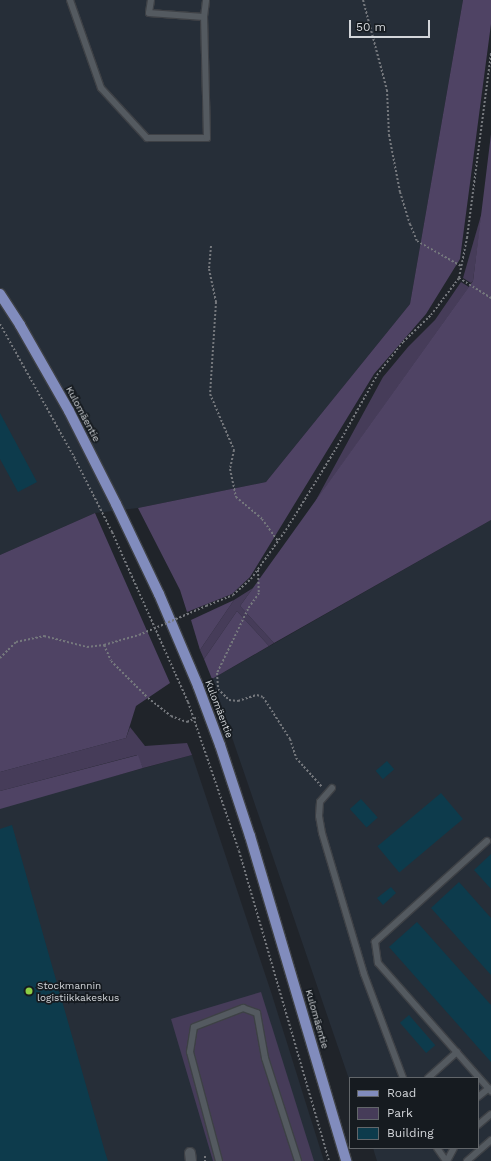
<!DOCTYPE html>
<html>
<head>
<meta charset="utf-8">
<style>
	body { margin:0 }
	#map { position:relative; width:491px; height:1161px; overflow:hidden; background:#20242a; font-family:"Work Sans",sans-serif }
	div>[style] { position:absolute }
	.built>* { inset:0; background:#262e38 }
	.green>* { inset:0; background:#463c59 }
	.forest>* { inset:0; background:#4f4364 }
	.building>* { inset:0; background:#0d3b4c; transform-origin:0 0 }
	.path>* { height:2px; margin-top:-1px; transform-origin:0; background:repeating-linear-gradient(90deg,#75787d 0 2px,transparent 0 4px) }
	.roads { filter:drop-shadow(1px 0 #3e4146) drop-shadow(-1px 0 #3e4146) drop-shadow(0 1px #3e4146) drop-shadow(0 -1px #3e4146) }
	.service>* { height:6px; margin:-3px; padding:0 3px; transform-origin:3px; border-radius:3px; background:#545a60 }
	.minor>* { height:10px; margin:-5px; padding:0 5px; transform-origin:5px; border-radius:5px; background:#545a60 }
	.primary>* { height:10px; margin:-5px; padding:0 5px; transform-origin:5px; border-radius:5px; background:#818cbd }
	.path-bridge>* { height:2px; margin-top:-1px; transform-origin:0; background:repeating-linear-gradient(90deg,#75787d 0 2px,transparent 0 4px) }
	.dots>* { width:11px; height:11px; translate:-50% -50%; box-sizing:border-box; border:2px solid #161b20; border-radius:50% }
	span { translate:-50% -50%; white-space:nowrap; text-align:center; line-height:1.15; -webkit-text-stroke:3.5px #161b20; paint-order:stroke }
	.street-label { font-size:10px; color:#d3d6da }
	.poi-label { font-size:10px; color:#d3d6da }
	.left { translate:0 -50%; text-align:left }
	.legend { position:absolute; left:349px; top:1077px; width:130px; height:72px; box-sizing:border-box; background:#161b20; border:1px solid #62666a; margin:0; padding:5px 7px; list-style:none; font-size:12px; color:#d3d6da }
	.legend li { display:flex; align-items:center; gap:8px; height:20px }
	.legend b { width:20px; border:1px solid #62666a }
	.scale { position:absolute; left:349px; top:20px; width:81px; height:18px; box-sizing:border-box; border:2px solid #d3d6da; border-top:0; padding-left:5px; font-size:12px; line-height:14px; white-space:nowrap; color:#d3d6da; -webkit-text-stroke:3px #161b20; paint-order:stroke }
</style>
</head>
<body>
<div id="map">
	<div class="built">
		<i style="clip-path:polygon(0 0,463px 0,410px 304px,266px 482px,138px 508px,95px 513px,0 555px)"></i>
		<i style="clip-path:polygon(491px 520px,491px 1161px,377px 1161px,373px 1148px,478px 1148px,478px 1078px,350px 1078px,350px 1082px,212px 679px)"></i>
		<i style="clip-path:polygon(192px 755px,272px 995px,324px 1161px,0 1161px,0 807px)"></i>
	</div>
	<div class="green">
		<i style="clip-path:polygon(482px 212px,473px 281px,471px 283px,463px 278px)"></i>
		<i style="clip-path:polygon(461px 282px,469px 287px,315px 502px,383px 377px,408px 347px,435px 320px)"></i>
		<i style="clip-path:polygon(253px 588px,240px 606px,274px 643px,269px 646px,237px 611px,204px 659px,200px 650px,234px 600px)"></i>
		<i style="clip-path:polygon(130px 727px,145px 746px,187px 743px,192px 755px,143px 768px,137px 755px,0 791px,0 772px,126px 738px)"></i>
		<i style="clip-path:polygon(261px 992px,314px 1161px,213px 1161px,171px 1019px)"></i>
	</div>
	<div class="forest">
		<i style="clip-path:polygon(463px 0,491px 0,491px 24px,460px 259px,426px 314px,374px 374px,250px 577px,232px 594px,187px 612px,180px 590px,138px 508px,266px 482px,410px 304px)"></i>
		<i style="clip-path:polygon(491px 134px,491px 520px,274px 643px,240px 606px,473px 281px)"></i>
		<i style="clip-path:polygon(95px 513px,170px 683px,136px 706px,126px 738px,0 772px,0 555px)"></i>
		<i style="clip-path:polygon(234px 600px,200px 650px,191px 620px)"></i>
		<i style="clip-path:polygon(237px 611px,269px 646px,212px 679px,204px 659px)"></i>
		<i style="clip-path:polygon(138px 755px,143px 768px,0 809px,0 791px)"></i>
	</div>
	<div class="building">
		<i style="clip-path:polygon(0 413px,37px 482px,18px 492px,0 459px)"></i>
		<i style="left:387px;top:761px;width:11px;height:15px;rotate:49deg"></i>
		<i style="left:441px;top:793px;width:34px;height:83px;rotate:50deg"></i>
		<i style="left:361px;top:799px;width:25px;height:15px;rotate:48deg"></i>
		<i style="clip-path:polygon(12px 825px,105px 1152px,108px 1161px,0 1161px,0 829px)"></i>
		<i style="clip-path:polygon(491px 854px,491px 889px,474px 870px)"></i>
		<i style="clip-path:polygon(459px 882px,491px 918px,491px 975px,431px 908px)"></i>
		<i style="clip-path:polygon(391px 887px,396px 893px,383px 905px,377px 898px)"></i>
		<i style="clip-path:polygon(417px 922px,491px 1005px,491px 1062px,389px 947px)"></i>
		<i style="left:409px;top:1015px;width:40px;height:12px;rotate:49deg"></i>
	</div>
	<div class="path">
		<i style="left:363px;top:0;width:93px;rotate:75.1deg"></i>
		<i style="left:387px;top:90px;width:45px;rotate:87.5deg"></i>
		<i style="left:389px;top:135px;width:58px;rotate:79.1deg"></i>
		<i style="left:400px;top:192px;width:34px;rotate:73deg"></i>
		<i style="left:410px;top:224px;width:18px;rotate:68deg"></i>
		<i style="left:417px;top:241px;width:51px;rotate:29.6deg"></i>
		<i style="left:211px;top:246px;width:23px;rotate:95deg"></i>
		<i style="left:209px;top:269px;width:34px;rotate:78deg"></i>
		<i style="left:216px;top:302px;width:92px;rotate:93.7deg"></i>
		<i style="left:210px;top:394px;width:61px;rotate:66.8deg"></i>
		<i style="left:234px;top:450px;width:19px;rotate:102deg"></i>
		<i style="left:230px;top:469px;width:29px;rotate:78deg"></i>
		<i style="left:236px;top:497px;width:34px;rotate:40deg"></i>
		<i style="left:262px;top:519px;width:27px;rotate:54deg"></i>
		<i style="left:459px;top:278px;width:38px;rotate:32deg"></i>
		<i style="left:0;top:324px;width:154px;rotate:60.9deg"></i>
		<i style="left:75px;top:459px;width:82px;rotate:63.1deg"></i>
		<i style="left:112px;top:532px;width:186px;rotate:65.9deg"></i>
		<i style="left:188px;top:702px;width:157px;rotate:71.1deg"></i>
		<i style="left:239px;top:851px;width:323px;rotate:73.8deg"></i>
		<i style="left:258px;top:570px;width:23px;rotate:88deg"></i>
		<i style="left:259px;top:593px;width:19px;rotate:125deg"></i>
		<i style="left:248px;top:609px;width:71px;rotate:115.8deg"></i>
		<i style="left:217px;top:673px;width:16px;rotate:86deg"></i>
		<i style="left:218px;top:689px;width:16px;rotate:45deg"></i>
		<i style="left:229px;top:700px;width:9px;rotate:6deg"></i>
		<i style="left:238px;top:701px;width:20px;rotate:-18deg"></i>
		<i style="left:257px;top:695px;width:6px;rotate:18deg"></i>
		<i style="left:263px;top:697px;width:50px;rotate:57.3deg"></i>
		<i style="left:290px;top:739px;width:20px;rotate:72deg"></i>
		<i style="left:296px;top:758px;width:39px;rotate:48deg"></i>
		<i style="left:206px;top:606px;width:29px;rotate:-22deg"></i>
		<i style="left:233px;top:595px;width:24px;rotate:-42deg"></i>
		<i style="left:251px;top:579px;width:60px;rotate:-54.5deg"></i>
		<i style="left:286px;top:530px;width:92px;rotate:-58.4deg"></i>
		<i style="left:334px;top:452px;width:88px;rotate:-60.8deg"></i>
		<i style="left:377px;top:375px;width:42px;rotate:-51.8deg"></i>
		<i style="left:403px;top:342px;width:39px;rotate:-44deg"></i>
		<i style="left:431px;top:315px;width:46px;rotate:-52.9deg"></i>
		<i style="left:459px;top:278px;width:41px;rotate:-78.7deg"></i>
		<i style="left:467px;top:238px;width:187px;rotate:-82.6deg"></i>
		<i style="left:104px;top:645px;width:17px;rotate:66deg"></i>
		<i style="left:111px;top:661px;width:52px;rotate:45deg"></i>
		<i style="left:148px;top:698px;width:29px;rotate:38deg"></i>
		<i style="left:171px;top:716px;width:17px;rotate:21deg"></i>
		<i style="left:187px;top:722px;width:12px;rotate:-24deg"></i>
		<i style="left:0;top:658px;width:23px;rotate:-45deg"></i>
		<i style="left:16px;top:642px;width:29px;rotate:-12deg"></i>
		<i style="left:44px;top:636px;width:44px;rotate:14.3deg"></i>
		<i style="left:87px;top:647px;width:17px;rotate:-7deg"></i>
		<i style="left:104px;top:645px;width:36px;rotate:-16deg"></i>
		<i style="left:205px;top:1156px;width:5px;rotate:90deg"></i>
	</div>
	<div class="roads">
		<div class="service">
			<i style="left:70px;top:0;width:93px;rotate:70.6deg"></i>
			<i style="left:101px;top:88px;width:68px;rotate:47.4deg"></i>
			<i style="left:147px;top:138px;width:60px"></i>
			<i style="left:207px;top:138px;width:121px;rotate:-91.4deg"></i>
			<i style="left:204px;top:17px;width:17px;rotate:-83deg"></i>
			<i style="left:151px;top:0;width:13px;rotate:99deg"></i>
			<i style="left:149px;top:13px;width:55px;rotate:4.2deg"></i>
			<i style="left:332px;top:788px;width:18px;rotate:131deg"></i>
			<i style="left:320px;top:802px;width:14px;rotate:94deg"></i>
			<i style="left:319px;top:816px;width:17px;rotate:80deg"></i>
			<i style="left:322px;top:833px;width:147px;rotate:73.4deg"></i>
			<i style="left:364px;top:974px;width:111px;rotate:69.4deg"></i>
			<i style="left:487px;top:841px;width:151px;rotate:138deg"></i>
			<i style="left:375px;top:942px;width:21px;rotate:82deg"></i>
			<i style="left:378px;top:963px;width:171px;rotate:48.6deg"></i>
			<i style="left:428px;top:1078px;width:39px;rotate:-42deg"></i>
			<i style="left:478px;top:1097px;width:14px;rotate:-39deg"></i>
			<i style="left:478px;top:1125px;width:17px;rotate:-40deg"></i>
			<i style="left:437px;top:1148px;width:16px;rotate:55deg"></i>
			<i style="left:219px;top:1161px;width:113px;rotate:-104.9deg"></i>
			<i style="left:190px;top:1052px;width:25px;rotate:-81deg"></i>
			<i style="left:194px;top:1027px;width:53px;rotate:-21.2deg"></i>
			<i style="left:243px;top:1008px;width:15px;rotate:20deg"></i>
			<i style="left:257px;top:1013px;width:46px;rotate:79.9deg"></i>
			<i style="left:265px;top:1058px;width:108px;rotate:72.2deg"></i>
			<i style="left:447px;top:1161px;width:15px;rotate:-62deg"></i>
			<i style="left:467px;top:1161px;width:32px;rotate:-41deg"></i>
		</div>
		<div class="minor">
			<i style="left:190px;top:1153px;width:8px;rotate:83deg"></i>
		</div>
		<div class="primary">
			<i style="left:0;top:294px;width:37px;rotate:57deg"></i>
			<i style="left:20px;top:325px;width:99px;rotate:60.3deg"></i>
			<i style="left:69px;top:411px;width:104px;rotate:63.2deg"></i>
			<i style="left:116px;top:504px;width:100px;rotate:64.5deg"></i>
			<i style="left:159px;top:594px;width:100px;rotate:67deg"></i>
			<i style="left:198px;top:686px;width:63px;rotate:69.6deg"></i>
			<i style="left:220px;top:745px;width:96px;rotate:71.8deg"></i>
			<i style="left:250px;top:836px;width:339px;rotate:73.5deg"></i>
		</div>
	</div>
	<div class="path-bridge">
		<i style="left:139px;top:635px;width:73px;rotate:-23.4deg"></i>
	</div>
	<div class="dots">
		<i style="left:29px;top:991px;background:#8dce44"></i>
	</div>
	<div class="street-label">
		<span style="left:83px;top:414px;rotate:62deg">Kulomäentie</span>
		<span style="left:219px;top:709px;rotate:69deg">Kulomäentie</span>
		<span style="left:317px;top:1019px;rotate:74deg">Kulomäentie</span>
	</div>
	<div class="poi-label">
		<span class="left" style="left:37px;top:991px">Stockmannin<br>logistiikkakeskus</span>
	</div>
	<ul class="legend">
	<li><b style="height:5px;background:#818cbd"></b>Road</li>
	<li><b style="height:11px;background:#463c59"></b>Park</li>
	<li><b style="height:11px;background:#0d3b4c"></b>Building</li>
	</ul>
	<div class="scale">50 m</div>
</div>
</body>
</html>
